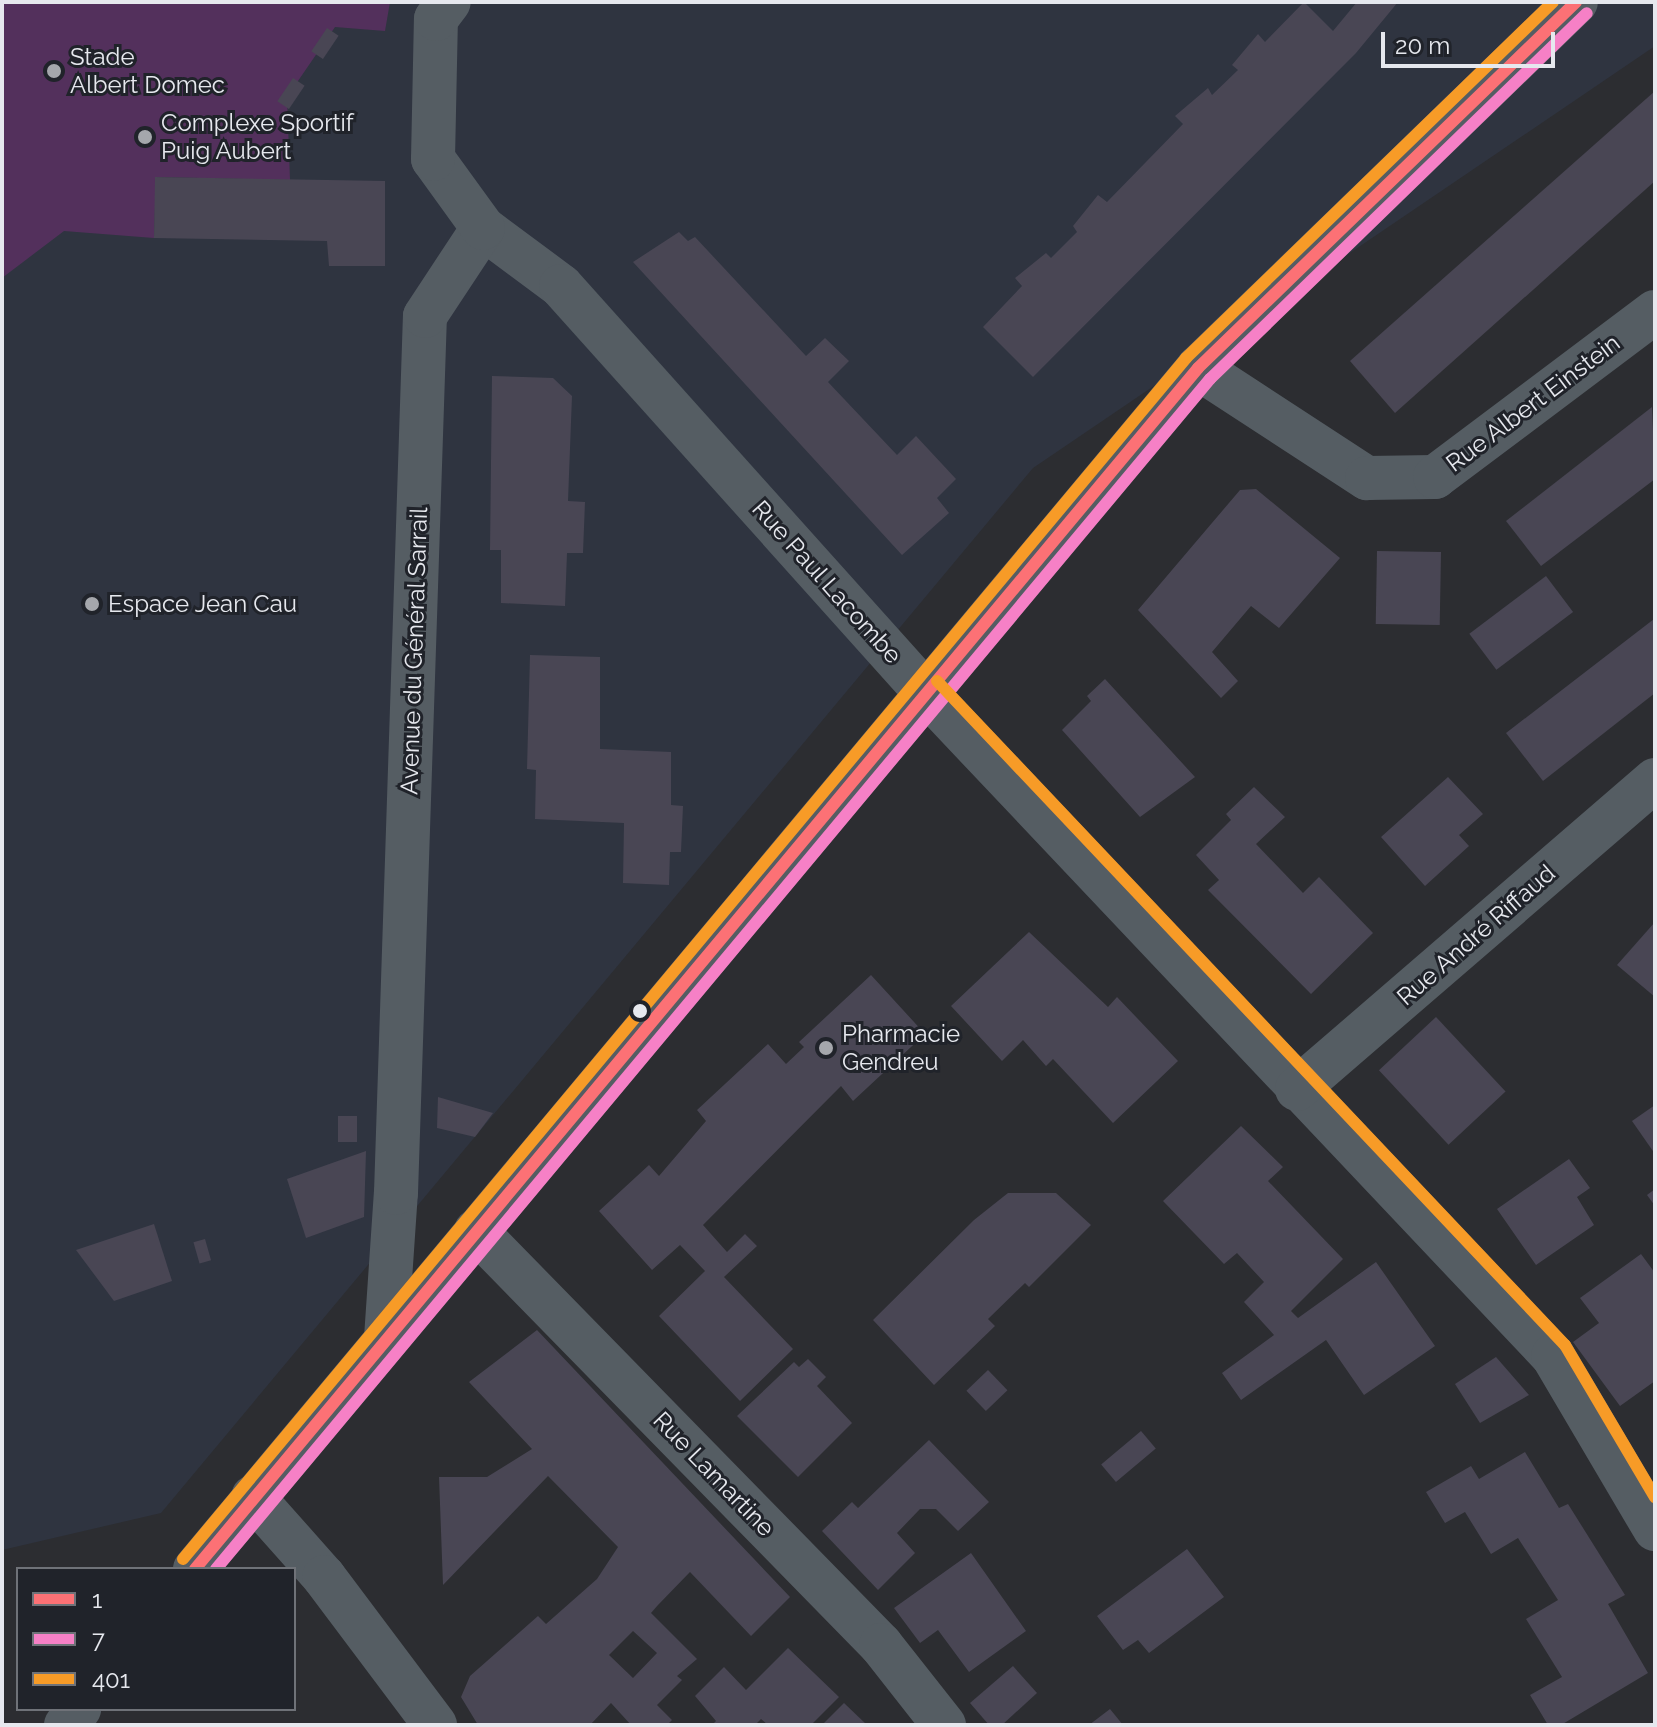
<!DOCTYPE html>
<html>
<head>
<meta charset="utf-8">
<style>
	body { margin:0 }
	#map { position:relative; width:1657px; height:1727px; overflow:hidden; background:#2c2d31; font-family:Raleway,sans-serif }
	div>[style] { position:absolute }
	.built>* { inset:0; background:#2f3440 }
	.green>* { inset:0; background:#53305c }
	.building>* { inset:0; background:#494654; transform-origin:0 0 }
	.minor>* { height:44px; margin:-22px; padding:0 22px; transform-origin:22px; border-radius:22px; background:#555d63 }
	.tertiary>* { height:44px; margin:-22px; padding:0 22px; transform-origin:22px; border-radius:22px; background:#555d63 }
	.bus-1>* { height:12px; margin:-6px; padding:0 6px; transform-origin:6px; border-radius:6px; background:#fc7175 }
	.bus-2>* { height:12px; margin:-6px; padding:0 6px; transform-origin:6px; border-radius:6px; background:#f680c6 }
	.bus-3>* { height:12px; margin:-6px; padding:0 6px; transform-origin:6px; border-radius:6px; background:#f79b27 }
	.dots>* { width:22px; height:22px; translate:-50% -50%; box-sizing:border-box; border:4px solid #20232a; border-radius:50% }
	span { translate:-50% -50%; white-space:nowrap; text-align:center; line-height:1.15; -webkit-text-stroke:6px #20232a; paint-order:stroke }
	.poi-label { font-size:24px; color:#e6e8ee }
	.left { translate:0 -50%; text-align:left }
	.street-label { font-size:24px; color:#e6e8ee }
	.frame { position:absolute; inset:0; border:4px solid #e6e8ee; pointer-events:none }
	.legend { position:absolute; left:16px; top:1567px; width:280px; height:144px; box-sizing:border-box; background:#20232a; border:2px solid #6f7278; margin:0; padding:10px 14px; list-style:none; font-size:24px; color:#e6e8ee }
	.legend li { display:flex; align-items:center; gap:16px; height:40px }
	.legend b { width:40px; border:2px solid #6f7278 }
	.scale { position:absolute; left:1381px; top:32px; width:174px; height:36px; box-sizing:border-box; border:4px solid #e6e8ee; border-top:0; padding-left:10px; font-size:24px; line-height:28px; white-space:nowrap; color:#e6e8ee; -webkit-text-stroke:6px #20232a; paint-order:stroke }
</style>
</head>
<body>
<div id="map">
	<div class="built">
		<i style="clip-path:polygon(2px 2px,1655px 2px,1655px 46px,1033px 468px,161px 1513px,2px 1550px)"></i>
	</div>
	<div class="green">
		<i style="clip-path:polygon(2px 2px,390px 2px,385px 31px,335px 27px,287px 97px,290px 180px,156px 177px,154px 238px,64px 231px,2px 278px)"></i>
	</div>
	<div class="building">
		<i style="clip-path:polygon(1304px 2px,1333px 31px,1357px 2px,1398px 2px,1356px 53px,1033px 377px,983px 327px,1022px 286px,1015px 278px,1046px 253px,1051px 258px,1077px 232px,1073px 226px,1098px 195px,1107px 202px,1183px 124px,1175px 116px,1208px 88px,1212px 95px,1238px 70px,1232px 65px,1258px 34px,1265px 42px)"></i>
		<i style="left:327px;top:28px;width:14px;height:28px;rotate:34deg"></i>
		<i style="left:293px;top:78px;width:14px;height:28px;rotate:34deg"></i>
		<i style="clip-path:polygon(1655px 91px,1655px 181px,1395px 413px,1350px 361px)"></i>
		<i style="clip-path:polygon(155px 177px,385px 181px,385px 266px,329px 266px,327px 241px,154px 238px)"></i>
		<i style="clip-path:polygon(679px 232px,688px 241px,695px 237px,806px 356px,825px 338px,849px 361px,828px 382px,897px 455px,916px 436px,956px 479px,937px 498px,949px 513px,902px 555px,633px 262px)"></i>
		<i style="clip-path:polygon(492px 376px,553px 378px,572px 396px,568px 501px,585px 502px,583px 553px,567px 553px,565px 606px,501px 603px,501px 550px,490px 550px)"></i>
		<i style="clip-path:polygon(1652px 407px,1655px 479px,1541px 566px,1506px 521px)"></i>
		<i style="clip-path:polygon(1256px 489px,1340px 558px,1279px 628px,1251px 606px,1212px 652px,1238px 681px,1221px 698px,1138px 610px,1240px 490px)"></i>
		<i style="left:1377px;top:551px;width:64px;height:73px;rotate:1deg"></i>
		<i style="left:1546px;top:576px;width:45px;height:96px;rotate:53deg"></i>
		<i style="clip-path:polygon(1654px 619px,1655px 693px,1543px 781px,1506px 733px)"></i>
		<i style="clip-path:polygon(530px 655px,600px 657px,600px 749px,671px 752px,671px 805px,683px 806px,681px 852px,670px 852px,669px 885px,623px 883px,624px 823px,535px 819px,536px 770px,527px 769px)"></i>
		<i style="clip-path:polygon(1105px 679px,1195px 777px,1140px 817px,1062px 730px,1091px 701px,1087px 696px)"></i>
		<i style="clip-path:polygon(1448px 777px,1483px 814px,1459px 835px,1469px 846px,1425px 886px,1381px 837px)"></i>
		<i style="clip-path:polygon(1254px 787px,1285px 817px,1256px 844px,1303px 893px,1319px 877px,1373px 933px,1311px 994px,1208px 890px,1219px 880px,1196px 855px,1231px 820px,1226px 814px)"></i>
		<i style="clip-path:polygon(1655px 922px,1655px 997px,1617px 965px)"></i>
		<i style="clip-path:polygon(1029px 932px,1108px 1007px,1117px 997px,1178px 1061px,1113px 1123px,1053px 1059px,1046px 1066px,1023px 1040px,1002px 1061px,951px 1006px)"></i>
		<i style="clip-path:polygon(871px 975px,925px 1034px,853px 1101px,841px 1086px,703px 1225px,727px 1252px,745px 1234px,757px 1246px,724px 1277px,793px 1349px,740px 1401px,659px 1316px,705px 1271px,680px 1245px,652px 1270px,599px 1211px,649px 1165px,659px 1176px,706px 1121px,697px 1110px,768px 1044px,786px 1064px,804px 1047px,799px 1042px)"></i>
		<i style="left:1436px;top:1017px;width:102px;height:78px;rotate:47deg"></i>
		<i style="clip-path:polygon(438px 1097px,493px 1113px,475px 1137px,437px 1128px)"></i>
		<i style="clip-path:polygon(1655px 1105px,1655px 1154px,1632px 1121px)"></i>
		<i style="left:338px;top:1116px;width:19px;height:26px"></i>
		<i style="clip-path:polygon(1241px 1126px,1283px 1167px,1268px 1181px,1343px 1259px,1291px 1311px,1298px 1318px,1376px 1262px,1435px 1346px,1364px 1395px,1326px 1340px,1241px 1400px,1222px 1373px,1274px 1335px,1244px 1302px,1264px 1282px,1237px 1253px,1224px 1264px,1163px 1201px)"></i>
		<i style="clip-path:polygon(366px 1151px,364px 1217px,306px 1238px,287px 1179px)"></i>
		<i style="clip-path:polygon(1569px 1159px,1590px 1188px,1577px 1197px,1594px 1225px,1536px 1265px,1497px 1209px)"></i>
		<i style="clip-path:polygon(1655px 1189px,1655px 1206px,1647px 1195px)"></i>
		<i style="clip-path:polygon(1008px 1193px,1056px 1193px,1091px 1225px,1029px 1287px,1025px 1283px,988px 1319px,995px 1326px,934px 1385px,873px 1320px,974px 1220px)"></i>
		<i style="clip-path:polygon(154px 1224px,172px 1281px,114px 1301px,76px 1250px)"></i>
		<i style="left:205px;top:1239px;width:22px;height:12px;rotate:74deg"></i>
		<i style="clip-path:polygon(1641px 1254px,1655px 1273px,1655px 1381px,1620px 1406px,1573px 1342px,1599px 1323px,1580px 1298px)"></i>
		<i style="clip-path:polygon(evenodd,537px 1330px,790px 1597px,751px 1636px,690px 1572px,658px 1605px,651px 1613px,697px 1659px,677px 1676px,682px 1680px,657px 1705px,672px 1720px,667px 1725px,631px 1725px,611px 1703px,590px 1725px,478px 1725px,461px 1697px,470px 1676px,538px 1616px,546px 1624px,597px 1579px,618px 1547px,548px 1476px,443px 1585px,439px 1477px,487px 1477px,532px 1449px,469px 1382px,537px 1330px,633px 1631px,657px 1653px,633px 1678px,609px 1655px,633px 1631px)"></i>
		<i style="clip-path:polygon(1496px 1357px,1529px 1395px,1480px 1423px,1455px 1384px)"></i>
		<i style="clip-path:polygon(808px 1359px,826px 1377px,817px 1386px,852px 1423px,798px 1477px,737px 1416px,794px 1362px,799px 1367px)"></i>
		<i style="left:988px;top:1370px;width:28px;height:30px;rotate:46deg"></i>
		<i style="left:1141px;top:1431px;width:23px;height:52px;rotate:50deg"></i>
		<i style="clip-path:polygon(929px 1440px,989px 1502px,958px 1531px,936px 1509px,920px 1509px,897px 1533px,915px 1553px,878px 1590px,822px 1531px,852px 1502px,858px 1508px)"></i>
		<i style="clip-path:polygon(1525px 1452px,1559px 1508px,1568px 1504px,1625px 1595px,1608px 1604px,1648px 1673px,1561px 1725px,1548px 1725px,1530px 1695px,1562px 1677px,1526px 1619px,1558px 1600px,1518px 1538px,1491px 1554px,1465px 1512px,1445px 1523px,1426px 1492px,1471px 1466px,1479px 1479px)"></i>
		<i style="clip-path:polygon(1187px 1549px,1224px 1597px,1149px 1653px,1138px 1640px,1123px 1650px,1097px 1616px)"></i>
		<i style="clip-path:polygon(971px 1553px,1026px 1631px,969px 1672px,938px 1630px,920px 1643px,894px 1608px)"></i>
		<i style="clip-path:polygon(788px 1648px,839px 1697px,811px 1725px,768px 1725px,761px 1719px,755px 1725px,712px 1725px,716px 1721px,695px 1696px,724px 1667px,746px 1690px)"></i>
		<i style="clip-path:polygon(1013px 1666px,1037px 1693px,1002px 1725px,989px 1725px,970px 1703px)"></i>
		<i style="clip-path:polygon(844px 1703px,867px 1725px,822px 1725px)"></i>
		<i style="clip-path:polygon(1110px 1709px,1123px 1725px,1089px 1725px)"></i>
	</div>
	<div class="minor">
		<i style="left:483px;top:228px;width:97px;rotate:36.6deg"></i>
		<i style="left:561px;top:286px;width:545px;rotate:48.12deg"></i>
		<i style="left:925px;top:692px;width:914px;rotate:46.6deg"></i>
		<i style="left:1553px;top:1356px;width:201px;rotate:59.5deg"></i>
		<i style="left:1198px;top:368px;width:202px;rotate:33.1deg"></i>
		<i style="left:1367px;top:478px;width:68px;rotate:-0.8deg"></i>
		<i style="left:1435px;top:477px;width:275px;rotate:-36.9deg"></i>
		<i style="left:1297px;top:1089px;width:473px;rotate:-40.8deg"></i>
		<i style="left:476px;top:1231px;width:579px;rotate:45.63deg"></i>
		<i style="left:881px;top:1645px;width:102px;rotate:51.8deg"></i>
		<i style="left:386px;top:1338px;width:145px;rotate:-86.1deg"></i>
		<i style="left:396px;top:1193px;width:877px;rotate:-88.11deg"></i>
		<i style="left:425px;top:316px;width:105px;rotate:-56.6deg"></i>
		<i style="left:483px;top:228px;width:85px;rotate:-125.9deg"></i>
		<i style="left:433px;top:159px;width:140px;rotate:-88.8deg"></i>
		<i style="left:436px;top:19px;width:21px;rotate:-53deg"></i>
	</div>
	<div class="tertiary">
		<i style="left:253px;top:1497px;width:107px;rotate:48.4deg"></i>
		<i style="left:324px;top:1577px;width:185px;rotate:53.1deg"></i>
		<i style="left:195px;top:1569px;width:1565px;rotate:-50.13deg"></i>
		<i style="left:1198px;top:368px;width:526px;rotate:-44.08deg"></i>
		<i style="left:66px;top:1725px;width:21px;rotate:-51deg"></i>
	</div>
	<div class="bus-1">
		<i style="left:195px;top:1569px;width:1565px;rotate:-50.13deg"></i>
		<i style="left:1198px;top:368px;width:526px;rotate:-44.08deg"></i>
	</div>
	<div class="bus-2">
		<i style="left:216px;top:1569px;width:1551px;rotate:-50.13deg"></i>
		<i style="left:1210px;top:379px;width:525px;rotate:-44.15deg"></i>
	</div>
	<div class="bus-3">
		<i style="left:937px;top:681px;width:914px;rotate:46.6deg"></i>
		<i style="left:1565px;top:1345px;width:177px;rotate:59.4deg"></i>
		<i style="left:183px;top:1559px;width:1565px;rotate:-50.13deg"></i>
		<i style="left:1186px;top:358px;width:511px;rotate:-44.13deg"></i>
	</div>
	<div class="dots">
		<i style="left:54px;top:71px;background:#a5a7ac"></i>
		<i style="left:145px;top:137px;background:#a5a7ac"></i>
		<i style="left:92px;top:604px;background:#a5a7ac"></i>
		<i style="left:640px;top:1011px;background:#e6e8ee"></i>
		<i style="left:826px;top:1048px;background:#a5a7ac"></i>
	</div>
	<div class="poi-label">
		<span class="left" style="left:70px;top:71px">Stade<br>Albert Domec</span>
		<span class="left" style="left:161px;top:137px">Complexe Sportif<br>Puig Aubert</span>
		<span class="left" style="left:108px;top:604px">Espace Jean Cau</span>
		<span class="left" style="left:842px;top:1048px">Pharmacie<br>Gendreu</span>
	</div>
	<div class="street-label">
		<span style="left:1533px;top:403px;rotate:-37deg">Rue Albert Einstein</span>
		<span style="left:827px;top:582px;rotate:48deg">Rue Paul Lacombe</span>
		<span style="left:414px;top:651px;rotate:-88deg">Avenue du Général Sarrail</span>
		<span style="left:1476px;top:935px;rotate:-41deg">Rue André Riffaud</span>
		<span style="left:714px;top:1474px;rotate:46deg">Rue Lamartine</span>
	</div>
	<div class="frame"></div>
	<ul class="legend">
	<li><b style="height:10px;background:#fc7175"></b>1</li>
	<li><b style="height:10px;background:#f680c6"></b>7</li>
	<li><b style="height:10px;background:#f79b27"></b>401</li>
	</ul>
	<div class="scale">20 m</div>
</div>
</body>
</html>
